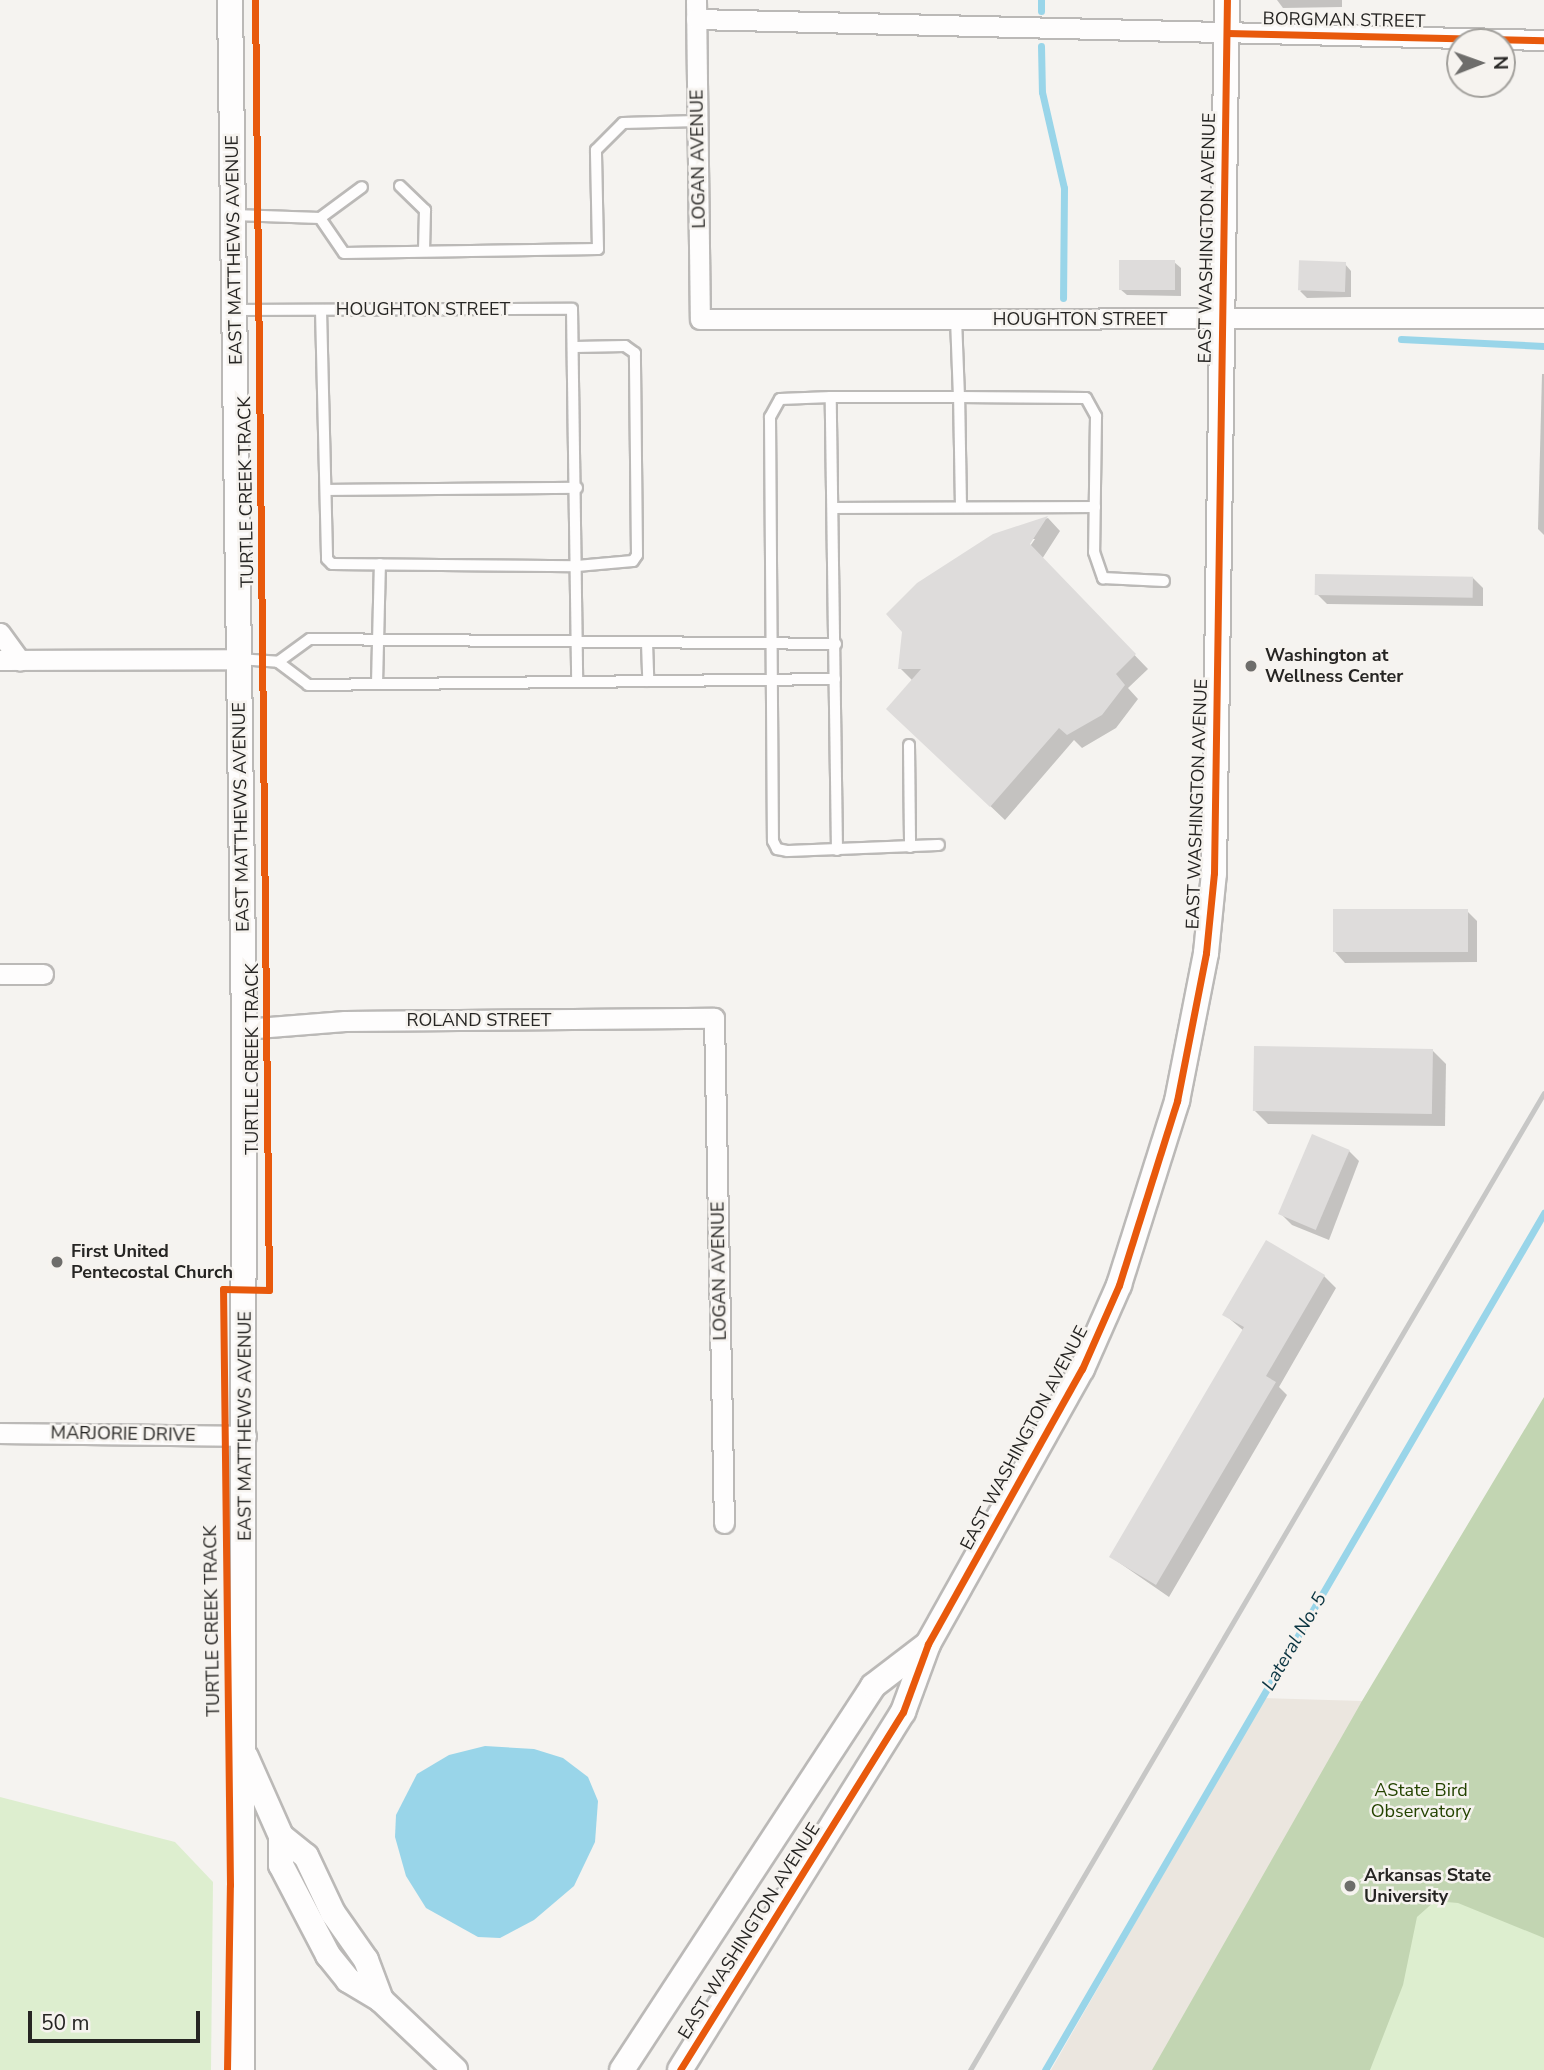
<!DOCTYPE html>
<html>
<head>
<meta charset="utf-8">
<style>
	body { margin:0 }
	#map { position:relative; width:1544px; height:2070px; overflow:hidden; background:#f5f3f0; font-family:"Nunito Sans",sans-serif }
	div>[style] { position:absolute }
	.built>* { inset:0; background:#ebe6df }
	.green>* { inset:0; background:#ddeecf }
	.forest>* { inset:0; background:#c2d5b2 }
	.water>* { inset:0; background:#99d5e9 }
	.shadow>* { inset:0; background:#0003 }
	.stream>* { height:7px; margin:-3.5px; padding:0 3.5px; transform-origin:3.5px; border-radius:3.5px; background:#99d5e9 }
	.building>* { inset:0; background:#dedcdb; transform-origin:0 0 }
	.roads { filter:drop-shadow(2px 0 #bbb9b7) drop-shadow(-2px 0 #bbb9b7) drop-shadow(0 2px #bbb9b7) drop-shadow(0 -2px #bbb9b7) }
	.service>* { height:10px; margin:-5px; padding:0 5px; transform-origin:5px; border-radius:5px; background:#fefdfd }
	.minor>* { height:19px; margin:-9.5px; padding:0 9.5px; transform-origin:9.5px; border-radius:9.5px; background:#fefdfd }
	.tertiary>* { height:24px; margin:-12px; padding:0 12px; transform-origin:12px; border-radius:12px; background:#fefdfd }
	.rail>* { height:5px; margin:-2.5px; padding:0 2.5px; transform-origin:2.5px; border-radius:2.5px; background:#c7c7c6 }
	.cycleway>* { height:7px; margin:-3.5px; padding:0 3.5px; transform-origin:3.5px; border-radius:3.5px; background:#e8590c }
	.dots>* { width:19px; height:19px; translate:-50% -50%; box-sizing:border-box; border:4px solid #f6f3ef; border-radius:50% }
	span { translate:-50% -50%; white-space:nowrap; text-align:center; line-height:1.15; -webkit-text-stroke:5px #f6f3ef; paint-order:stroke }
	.street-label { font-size:18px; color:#262523 }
	.poi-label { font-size:18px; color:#262523; font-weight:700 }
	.left { translate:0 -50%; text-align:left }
	.park-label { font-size:18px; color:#244300 }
	.water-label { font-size:19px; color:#0b3542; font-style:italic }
	.north { position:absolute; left:1446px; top:28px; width:70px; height:70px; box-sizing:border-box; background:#f6f3ef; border:2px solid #a3a19d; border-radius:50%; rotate:89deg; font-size:19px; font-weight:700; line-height:28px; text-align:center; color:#262523 }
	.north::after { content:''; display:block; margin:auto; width:24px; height:32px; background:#6e6d6b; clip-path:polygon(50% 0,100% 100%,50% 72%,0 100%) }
	.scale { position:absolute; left:28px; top:2011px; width:172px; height:32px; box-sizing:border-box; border:4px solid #262523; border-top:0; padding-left:9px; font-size:21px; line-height:24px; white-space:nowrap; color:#262523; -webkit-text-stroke:5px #f6f3ef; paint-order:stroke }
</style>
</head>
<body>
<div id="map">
	<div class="built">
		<i style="clip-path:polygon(1264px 1698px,1362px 1701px,1544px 2070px,1051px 2070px)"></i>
	</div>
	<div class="green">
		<i style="clip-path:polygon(1544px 1703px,1544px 2070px,1152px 2070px)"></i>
		<i style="clip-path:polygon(0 1797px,175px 1842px,213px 1882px,211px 2070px,0 2070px)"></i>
	</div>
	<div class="forest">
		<i style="clip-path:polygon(1544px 1397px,1544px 1938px,1458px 1903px,1435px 1901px,1417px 1917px,1403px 1985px,1370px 2070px,1152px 2070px,1362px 1701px)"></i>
	</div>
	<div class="water">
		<i style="clip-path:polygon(485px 1746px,534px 1749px,563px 1758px,588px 1777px,598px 1801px,595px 1842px,574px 1886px,534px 1920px,500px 1938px,478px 1937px,426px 1908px,406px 1876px,395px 1837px,396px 1815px,417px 1774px,449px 1755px)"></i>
	</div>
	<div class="shadow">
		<i style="clip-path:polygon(1277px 0,1342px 0,1342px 7px,1283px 8px)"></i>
		<i style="clip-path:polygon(1174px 262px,1181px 268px,1181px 296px,1127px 295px,1120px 289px)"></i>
		<i style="clip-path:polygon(1345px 264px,1351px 271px,1351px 297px,1307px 298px,1300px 291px)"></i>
		<i style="clip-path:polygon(1542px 374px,1544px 374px,1544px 535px,1538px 529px)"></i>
		<i style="clip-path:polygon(evenodd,1048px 518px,1060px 531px,1042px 559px,1148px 669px,1128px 688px,1138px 699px,1116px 728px,1082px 748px,1074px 740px,1005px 820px,902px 722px,913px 681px,900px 668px,994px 536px,1048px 518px,1031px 539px,1035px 539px,1026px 552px,1031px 539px)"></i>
		<i style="clip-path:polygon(1473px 578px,1483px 588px,1483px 606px,1327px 604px,1317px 594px)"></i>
		<i style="clip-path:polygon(1467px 911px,1477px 921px,1477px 962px,1345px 963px,1335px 952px)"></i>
		<i style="clip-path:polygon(1432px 1050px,1446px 1064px,1445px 1126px,1268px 1124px,1255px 1111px)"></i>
		<i style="clip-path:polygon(1349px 1151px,1359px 1161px,1329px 1240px,1292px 1225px,1282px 1215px)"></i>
		<i style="clip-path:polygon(1324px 1276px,1336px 1288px,1279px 1387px,1287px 1395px,1169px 1597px,1111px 1557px,1244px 1331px,1225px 1315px)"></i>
	</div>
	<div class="stream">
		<i style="left:1041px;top:0;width:11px;rotate:90deg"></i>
		<i style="left:1041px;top:46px;width:46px;rotate:88.8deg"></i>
		<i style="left:1042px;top:92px;width:98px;rotate:77.1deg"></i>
		<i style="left:1064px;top:188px;width:110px;rotate:90.5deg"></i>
		<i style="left:1401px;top:339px;width:143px;rotate:2.8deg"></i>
		<i style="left:1045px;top:2070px;width:992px;rotate:-59.79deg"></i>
	</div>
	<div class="building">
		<i style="left:1119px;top:260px;width:56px;height:30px"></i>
		<i style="left:1346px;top:262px;width:30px;height:47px;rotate:92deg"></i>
		<i style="clip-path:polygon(1048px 516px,1030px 544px,1136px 654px,1116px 674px,1125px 685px,1102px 715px,1067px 735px,1059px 728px,990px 807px,886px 709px,921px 669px,898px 669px,902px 632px,886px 614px,917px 583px,993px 534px)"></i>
		<i style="left:1315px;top:574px;width:158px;height:21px;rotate:1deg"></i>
		<i style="left:1468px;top:909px;width:43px;height:135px;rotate:90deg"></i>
		<i style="left:1254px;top:1046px;width:179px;height:65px;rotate:1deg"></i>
		<i style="left:1312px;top:1134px;width:41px;height:87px;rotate:23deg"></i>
		<i style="clip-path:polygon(1266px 1240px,1325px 1275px,1266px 1376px,1276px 1382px,1156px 1585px,1109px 1557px,1244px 1327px,1222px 1315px)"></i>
	</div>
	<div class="roads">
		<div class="service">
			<i style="left:400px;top:186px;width:35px;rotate:44deg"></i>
			<i style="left:425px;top:210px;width:41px;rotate:91.4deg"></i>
			<i style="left:234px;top:215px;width:86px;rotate:2deg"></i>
			<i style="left:320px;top:218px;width:42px;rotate:55.6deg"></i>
			<i style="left:344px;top:253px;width:254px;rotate:-0.9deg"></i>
			<i style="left:598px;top:249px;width:99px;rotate:-91.2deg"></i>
			<i style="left:596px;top:150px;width:38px;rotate:-45deg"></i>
			<i style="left:623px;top:123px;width:74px;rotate:-1.5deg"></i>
			<i style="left:320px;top:218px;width:52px;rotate:-36.4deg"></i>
			<i style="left:235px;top:310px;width:337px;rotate:-0.2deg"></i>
			<i style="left:572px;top:309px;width:373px;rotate:89.2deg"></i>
			<i style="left:321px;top:310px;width:249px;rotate:88.6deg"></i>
			<i style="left:327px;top:559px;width:7px;rotate:45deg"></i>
			<i style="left:332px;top:564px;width:245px;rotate:0.5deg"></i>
			<i style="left:577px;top:566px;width:56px;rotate:-5.1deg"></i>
			<i style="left:633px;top:561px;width:7px;rotate:-56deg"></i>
			<i style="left:637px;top:555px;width:202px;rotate:-90.6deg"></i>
			<i style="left:635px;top:353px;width:12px;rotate:-145deg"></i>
			<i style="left:625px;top:346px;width:50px;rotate:178.9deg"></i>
			<i style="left:831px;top:397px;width:51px;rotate:177.8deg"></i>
			<i style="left:780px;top:399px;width:21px;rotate:119deg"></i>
			<i style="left:770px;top:417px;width:424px;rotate:89.6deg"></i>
			<i style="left:773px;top:841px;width:9px;rotate:63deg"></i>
			<i style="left:777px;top:849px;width:10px;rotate:11deg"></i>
			<i style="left:787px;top:851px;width:152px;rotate:-2.3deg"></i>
			<i style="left:326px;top:490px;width:251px;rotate:-0.5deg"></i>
			<i style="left:961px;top:507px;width:110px;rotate:-91deg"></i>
			<i style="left:959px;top:397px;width:127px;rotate:0.5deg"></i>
			<i style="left:1086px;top:398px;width:21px;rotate:61deg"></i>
			<i style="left:1096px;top:416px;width:136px;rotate:90.8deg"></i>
			<i style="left:1094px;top:552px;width:28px;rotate:71deg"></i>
			<i style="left:1103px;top:578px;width:61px;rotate:2.8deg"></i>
			<i style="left:833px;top:508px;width:262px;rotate:-0.2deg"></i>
			<i style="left:647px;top:643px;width:38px;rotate:88deg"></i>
			<i style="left:239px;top:659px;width:39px;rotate:4deg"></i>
			<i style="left:278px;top:662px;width:38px;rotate:37deg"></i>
			<i style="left:308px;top:685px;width:527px;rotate:-0.65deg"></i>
			<i style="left:278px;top:662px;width:39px;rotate:-36deg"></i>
			<i style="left:310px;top:639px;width:526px;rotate:0.54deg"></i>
			<i style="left:377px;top:684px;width:120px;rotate:-88.6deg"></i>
			<i style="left:909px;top:745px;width:102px;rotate:89.4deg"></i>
			<i style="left:837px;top:850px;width:453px;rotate:-90.8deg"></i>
			<i style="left:831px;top:397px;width:128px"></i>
			<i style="left:959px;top:397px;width:78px;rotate:-92.2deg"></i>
		</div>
		<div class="minor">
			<i style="left:696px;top:0;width:319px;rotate:89.3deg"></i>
			<i style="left:700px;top:319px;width:844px;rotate:-0.07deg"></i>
			<i style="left:696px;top:19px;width:848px;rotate:1.42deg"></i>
			<i style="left:0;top:633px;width:34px;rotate:54deg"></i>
			<i style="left:0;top:660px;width:239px;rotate:-0.2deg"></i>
			<i style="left:0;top:974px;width:43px"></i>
			<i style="left:244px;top:1029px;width:101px;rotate:-4.5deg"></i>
			<i style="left:345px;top:1021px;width:369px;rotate:-0.5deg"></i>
			<i style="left:714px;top:1018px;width:505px;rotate:88.87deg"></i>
			<i style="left:0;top:1433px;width:246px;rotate:0.7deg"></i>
		</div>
		<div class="tertiary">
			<i style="left:230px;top:0;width:1029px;rotate:89.22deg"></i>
			<i style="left:244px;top:1029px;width:1041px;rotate:90.11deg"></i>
			<i style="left:246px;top:1757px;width:86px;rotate:66.1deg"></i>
			<i style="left:281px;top:1836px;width:29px;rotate:90deg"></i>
			<i style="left:281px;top:1865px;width:102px;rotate:62.4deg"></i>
			<i style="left:328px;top:1955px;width:32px;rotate:51deg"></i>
			<i style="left:348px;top:1980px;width:39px;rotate:31deg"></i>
			<i style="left:381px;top:2000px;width:102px;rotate:43.4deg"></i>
			<i style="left:281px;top:1836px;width:32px;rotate:39deg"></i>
			<i style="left:306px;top:1856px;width:63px;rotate:64.7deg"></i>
			<i style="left:333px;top:1913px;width:57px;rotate:54.9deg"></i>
			<i style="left:366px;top:1960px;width:43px;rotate:69.4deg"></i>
			<i style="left:622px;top:2070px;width:459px;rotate:-56.8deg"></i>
			<i style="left:873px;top:1686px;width:69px;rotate:-37.4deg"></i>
			<i style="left:680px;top:2070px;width:422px;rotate:-58.1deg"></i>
			<i style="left:903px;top:1712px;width:72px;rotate:-69.8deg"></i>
			<i style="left:928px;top:1644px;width:315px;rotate:-60.8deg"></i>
			<i style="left:1082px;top:1369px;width:92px;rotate:-66.2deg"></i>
			<i style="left:1119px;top:1285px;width:193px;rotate:-72.5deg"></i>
			<i style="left:1177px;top:1101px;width:151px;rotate:-78.9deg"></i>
			<i style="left:1206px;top:953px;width:80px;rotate:-84.3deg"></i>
			<i style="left:1214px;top:873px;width:873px;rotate:-89.15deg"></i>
		</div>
	</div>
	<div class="rail">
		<i style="left:970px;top:2070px;width:1133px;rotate:-59.57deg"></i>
	</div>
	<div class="cycleway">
		<i style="left:1227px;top:33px;width:317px;rotate:1.3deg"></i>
		<i style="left:227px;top:2070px;width:185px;rotate:-89.1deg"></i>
		<i style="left:230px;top:1885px;width:596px;rotate:-90.67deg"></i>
		<i style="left:223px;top:1289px;width:46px;rotate:1.2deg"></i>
		<i style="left:269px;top:1290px;width:1290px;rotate:-90.62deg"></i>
		<i style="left:680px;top:2070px;width:422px;rotate:-58.1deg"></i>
		<i style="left:903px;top:1712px;width:72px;rotate:-69.8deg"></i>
		<i style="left:928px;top:1644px;width:315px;rotate:-60.8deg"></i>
		<i style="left:1082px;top:1369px;width:92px;rotate:-66.2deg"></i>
		<i style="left:1119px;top:1285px;width:193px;rotate:-72.5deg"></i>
		<i style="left:1177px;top:1101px;width:151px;rotate:-78.9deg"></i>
		<i style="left:1206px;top:953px;width:80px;rotate:-84.3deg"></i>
		<i style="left:1214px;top:873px;width:873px;rotate:-89.15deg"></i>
	</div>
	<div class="dots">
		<i style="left:1251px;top:666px;background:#6e6d6b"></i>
		<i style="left:57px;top:1262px;background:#6e6d6b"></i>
		<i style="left:1350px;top:1886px;background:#6e6d6b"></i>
	</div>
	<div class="street-label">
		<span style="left:1344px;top:20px;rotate:1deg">BORGMAN STREET</span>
		<span style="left:698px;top:159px;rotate:-91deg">LOGAN AVENUE</span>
		<span style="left:1207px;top:238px;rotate:-89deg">EAST WASHINGTON AVENUE</span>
		<span style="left:234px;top:250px;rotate:-91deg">EAST MATTHEWS AVENUE</span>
		<span style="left:423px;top:309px">HOUGHTON STREET</span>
		<span style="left:1080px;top:319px">HOUGHTON STREET</span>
		<span style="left:246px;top:492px;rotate:-91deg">TURTLE CREEK TRACK</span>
		<span style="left:1197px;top:804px;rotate:-88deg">EAST WASHINGTON AVENUE</span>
		<span style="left:241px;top:817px;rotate:-91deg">EAST MATTHEWS AVENUE</span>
		<span style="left:479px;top:1020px">ROLAND STREET</span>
		<span style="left:252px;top:1059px;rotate:-90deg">TURTLE CREEK TRACK</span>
		<span style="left:719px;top:1271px;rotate:-91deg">LOGAN AVENUE</span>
		<span style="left:245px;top:1426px;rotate:-90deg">EAST MATTHEWS AVENUE</span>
		<span style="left:123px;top:1434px;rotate:1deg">MARJORIE DRIVE</span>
		<span style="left:1024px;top:1438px;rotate:-62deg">EAST WASHINGTON AVENUE</span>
		<span style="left:212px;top:1621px;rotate:-91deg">TURTLE CREEK TRACK</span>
		<span style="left:749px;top:1931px;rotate:-58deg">EAST WASHINGTON AVENUE</span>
	</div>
	<div class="poi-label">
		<span class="left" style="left:1265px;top:666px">Washington at<br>Wellness Center</span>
		<span class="left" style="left:71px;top:1262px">First United<br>Pentecostal Church</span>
		<span class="left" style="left:1364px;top:1886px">Arkansas State<br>University</span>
	</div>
	<div class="park-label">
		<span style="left:1421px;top:1801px">AState Bird<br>Observatory</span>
	</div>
	<div class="water-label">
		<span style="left:1295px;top:1642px;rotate:-60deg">Lateral No. 5</span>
	</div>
	<div class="north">N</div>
	<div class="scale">50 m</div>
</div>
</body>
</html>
